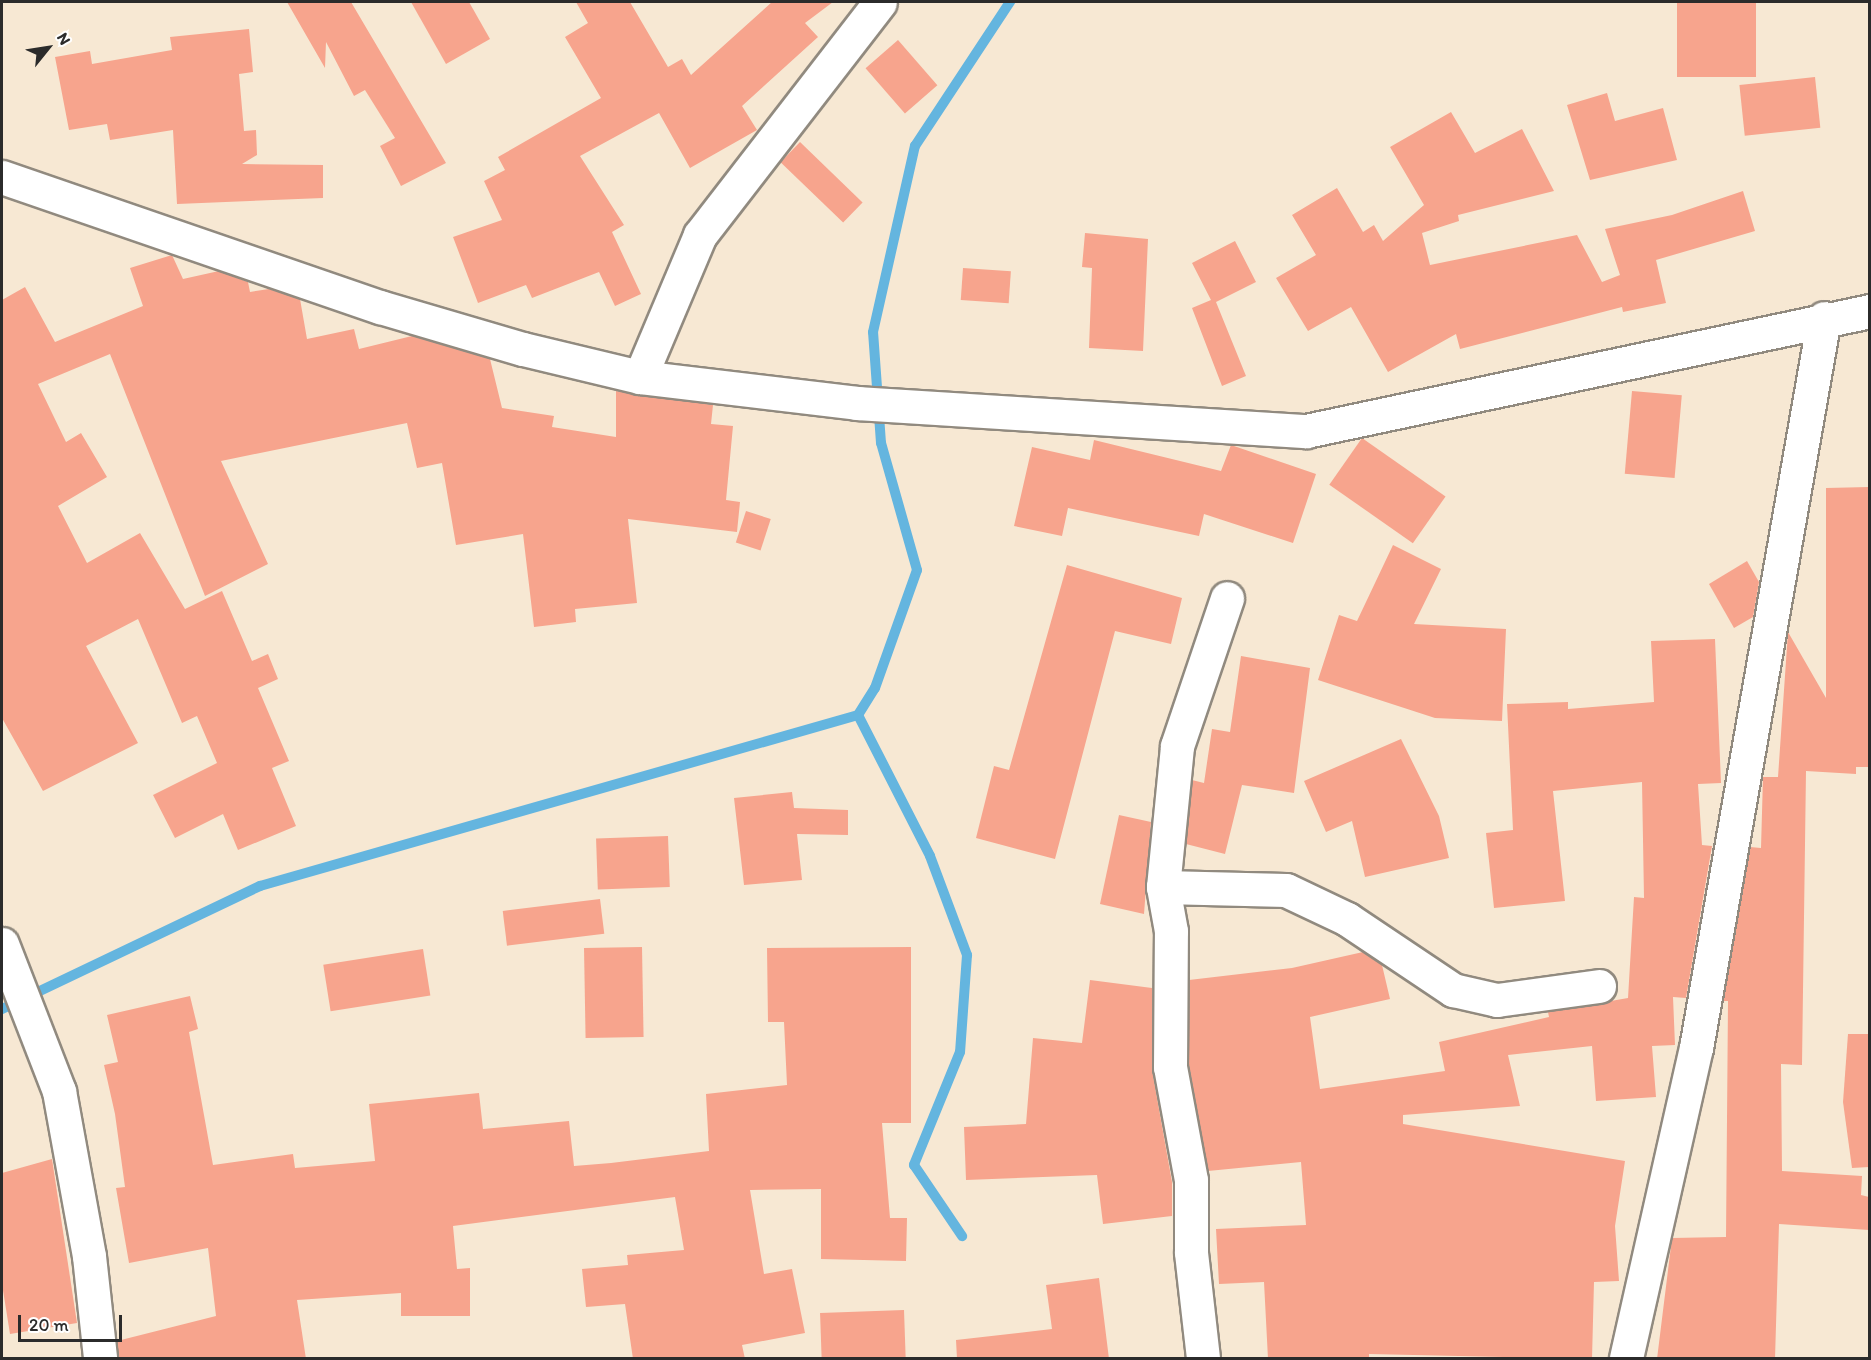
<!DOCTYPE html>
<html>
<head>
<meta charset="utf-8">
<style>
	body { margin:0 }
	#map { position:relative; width:1871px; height:1360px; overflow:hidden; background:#f7e8d3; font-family:Itim,sans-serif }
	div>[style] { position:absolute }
	.stream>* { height:10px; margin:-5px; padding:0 5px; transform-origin:5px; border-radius:5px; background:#64b5df }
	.building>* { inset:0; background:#f7a48d; transform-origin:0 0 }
	.roads { filter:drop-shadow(2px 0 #918a7f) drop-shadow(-2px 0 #918a7f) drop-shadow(0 2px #918a7f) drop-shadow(0 -2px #918a7f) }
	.street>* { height:33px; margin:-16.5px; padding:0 16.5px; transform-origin:16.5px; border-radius:16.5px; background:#fff }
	span { translate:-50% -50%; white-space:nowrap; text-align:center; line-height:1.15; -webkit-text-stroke:4.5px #fff; paint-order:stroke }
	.frame { position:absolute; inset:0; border:3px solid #2b2b2b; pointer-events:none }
	.north { position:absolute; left:18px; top:18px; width:60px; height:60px; -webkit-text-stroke:4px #fff; paint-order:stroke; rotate:60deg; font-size:16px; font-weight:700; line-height:24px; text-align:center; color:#2b2b2b }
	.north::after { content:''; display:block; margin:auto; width:21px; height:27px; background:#2b2b2b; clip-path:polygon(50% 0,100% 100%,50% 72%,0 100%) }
	.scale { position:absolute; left:18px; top:1315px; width:104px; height:27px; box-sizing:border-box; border:3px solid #2b2b2b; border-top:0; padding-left:8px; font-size:18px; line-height:21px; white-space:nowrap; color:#2b2b2b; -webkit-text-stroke:4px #fff; paint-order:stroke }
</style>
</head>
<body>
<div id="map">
	<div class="stream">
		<i style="left:858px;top:715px;width:158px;rotate:62.9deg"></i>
		<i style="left:930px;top:856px;width:106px;rotate:69.5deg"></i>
		<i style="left:967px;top:955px;width:97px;rotate:94.1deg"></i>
		<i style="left:960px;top:1052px;width:122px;rotate:112.2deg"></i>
		<i style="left:914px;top:1165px;width:86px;rotate:55.9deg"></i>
		<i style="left:2px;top:1009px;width:286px;rotate:-25.5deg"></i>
		<i style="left:260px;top:886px;width:622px;rotate:-15.96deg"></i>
		<i style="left:858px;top:715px;width:32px;rotate:-58deg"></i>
		<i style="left:875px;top:688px;width:125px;rotate:-70.4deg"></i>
		<i style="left:917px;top:570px;width:132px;rotate:-105.8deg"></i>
		<i style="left:881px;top:443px;width:111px;rotate:-94.1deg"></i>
		<i style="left:873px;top:332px;width:191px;rotate:-77.3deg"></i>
		<i style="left:915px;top:146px;width:173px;rotate:-56.6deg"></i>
	</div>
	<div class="building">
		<i style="clip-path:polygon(287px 2px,351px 2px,446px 163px,401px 186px,380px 146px,395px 138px,365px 90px,354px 96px,326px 42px,325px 68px)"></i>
		<i style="clip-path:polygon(411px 2px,469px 2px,490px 39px,446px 64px)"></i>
		<i style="clip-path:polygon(576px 2px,630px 2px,668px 67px,682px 59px,691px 75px,772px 2px,833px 2px,805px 23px,818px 37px,742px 106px,757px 130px,690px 168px,659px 113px,580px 156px,624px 225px,612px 232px,641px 294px,615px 306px,599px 272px,532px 298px,526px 285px,478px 303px,453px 237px,502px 220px,484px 181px,505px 170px,498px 157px,601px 98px,565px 37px,588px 23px)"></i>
		<i style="left:1677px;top:2px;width:79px;height:75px"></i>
		<i style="clip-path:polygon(249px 29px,253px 72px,239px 74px,244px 131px,256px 130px,257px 155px,242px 164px,323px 165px,323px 198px,177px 204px,173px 130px,110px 140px,107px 124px,69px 130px,55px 57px,90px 51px,92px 64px,172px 50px,170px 37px)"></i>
		<i style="left:898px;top:40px;width:60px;height:43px;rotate:49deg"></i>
		<i style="left:1815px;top:77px;width:51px;height:76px;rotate:84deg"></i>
		<i style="clip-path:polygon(1607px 93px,1615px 121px,1663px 108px,1677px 160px,1590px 180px,1567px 105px)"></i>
		<i style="clip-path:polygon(1451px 112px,1475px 153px,1522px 129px,1554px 191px,1458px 215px,1459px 221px,1422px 233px,1430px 265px,1577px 235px,1602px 282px,1620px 275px,1605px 229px,1672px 215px,1743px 191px,1755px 231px,1656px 260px,1666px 303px,1623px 312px,1622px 307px,1460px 349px,1456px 334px,1388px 372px,1351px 307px,1308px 331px,1276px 278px,1316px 255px,1292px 215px,1337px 188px,1363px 232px,1374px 225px,1383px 241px,1424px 205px,1390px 147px)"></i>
		<i style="left:800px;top:142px;width:87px;height:28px;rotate:44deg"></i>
		<i style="clip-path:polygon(1085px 233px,1148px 239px,1143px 351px,1089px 348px,1092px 268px,1082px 267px)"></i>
		<i style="clip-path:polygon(1235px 241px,1256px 282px,1216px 302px,1246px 376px,1222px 386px,1192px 308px,1211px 300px,1192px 263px)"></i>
		<i style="clip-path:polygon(172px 255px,183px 279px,219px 271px,248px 282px,250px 292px,269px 289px,300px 299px,307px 339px,354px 329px,359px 349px,412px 336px,490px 359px,502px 408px,554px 416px,552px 427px,616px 437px,616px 391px,713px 405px,711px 424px,733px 426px,726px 500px,740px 502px,737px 532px,628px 519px,637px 603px,575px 609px,576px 622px,534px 627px,523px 534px,456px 545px,442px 463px,417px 468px,407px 423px,221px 461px,268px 564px,205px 596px,110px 354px,38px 384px,66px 442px,81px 433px,107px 477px,58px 506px,87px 563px,140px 533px,185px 609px,222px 591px,252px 661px,268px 654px,278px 679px,258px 688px,289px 761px,272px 768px,296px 826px,238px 850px,223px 814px,175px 838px,153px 795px,217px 763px,197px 716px,182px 723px,138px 619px,86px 646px,138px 743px,43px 791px,2px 718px,2px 300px,25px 287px,55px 342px,143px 306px,130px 268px)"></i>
		<i style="left:963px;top:268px;width:48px;height:32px;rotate:4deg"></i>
		<i style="left:1632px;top:391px;width:50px;height:83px;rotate:5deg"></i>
		<i style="left:1362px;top:438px;width:102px;height:57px;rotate:35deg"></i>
		<i style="clip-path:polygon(1094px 440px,1221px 471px,1231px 445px,1316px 474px,1293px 543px,1204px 514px,1199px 536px,1068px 508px,1062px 536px,1014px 526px,1032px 447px,1090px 460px)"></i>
		<i style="clip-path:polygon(1869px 487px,1869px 767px,1856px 767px,1856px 774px,1806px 771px,1802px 1065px,1781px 1064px,1782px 1171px,1862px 1176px,1861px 1195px,1869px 1197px,1869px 1230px,1779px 1224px,1775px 1359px,1657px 1359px,1672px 1238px,1726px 1237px,1728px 1001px,1723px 1001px,1750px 847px,1761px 848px,1763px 777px,1778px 777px,1788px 632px,1826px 698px,1826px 488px)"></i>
		<i style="left:746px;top:511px;width:26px;height:33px;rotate:18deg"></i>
		<i style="clip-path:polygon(1393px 545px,1441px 569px,1414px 624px,1506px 629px,1502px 721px,1435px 718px,1318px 680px,1339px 615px,1357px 621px)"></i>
		<i style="clip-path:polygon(1747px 561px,1759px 582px,1753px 617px,1734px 628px,1709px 584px)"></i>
		<i style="clip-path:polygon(1067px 565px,1182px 598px,1171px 644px,1115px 631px,1055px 859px,976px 838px,994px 766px,1009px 770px)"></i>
		<i style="clip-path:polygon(1715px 639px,1721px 783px,1698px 784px,1702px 845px,1712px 846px,1686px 998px,1673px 997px,1675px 1045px,1652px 1046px,1656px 1097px,1596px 1101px,1592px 1046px,1508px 1055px,1520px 1106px,1403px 1115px,1403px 1124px,1625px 1161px,1615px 1226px,1619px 1281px,1594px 1282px,1592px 1359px,1369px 1354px,1369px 1359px,1268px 1359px,1264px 1282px,1219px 1284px,1216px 1229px,1306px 1225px,1301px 1162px,1208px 1171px,1189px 1065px,1189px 980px,1292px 968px,1363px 952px,1382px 965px,1390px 999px,1310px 1017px,1320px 1089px,1445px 1071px,1439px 1042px,1549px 1017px,1548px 1012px,1628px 998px,1634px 897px,1644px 898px,1642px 782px,1553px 791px,1565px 901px,1494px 908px,1486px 833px,1513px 830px,1507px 704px,1568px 702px,1568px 709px,1654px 702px,1651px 641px)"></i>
		<i style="clip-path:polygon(1241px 656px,1310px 668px,1294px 793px,1242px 785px,1225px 854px,1186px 844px,1192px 780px,1204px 783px,1212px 729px,1230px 732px)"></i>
		<i style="clip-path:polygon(1401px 739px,1439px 816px,1449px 858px,1365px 877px,1352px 821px,1326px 832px,1304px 781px)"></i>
		<i style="clip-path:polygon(792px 792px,794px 808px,848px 810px,848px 835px,797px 834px,802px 880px,744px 885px,734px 798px)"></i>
		<i style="clip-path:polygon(1119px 815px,1151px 822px,1144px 914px,1100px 904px)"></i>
		<i style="left:668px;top:836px;width:51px;height:72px;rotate:88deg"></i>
		<i style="left:600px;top:899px;width:35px;height:98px;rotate:83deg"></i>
		<i style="left:642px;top:947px;width:90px;height:58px;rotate:89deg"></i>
		<i style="clip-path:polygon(911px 947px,911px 1123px,882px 1123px,890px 1218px,907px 1218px,906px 1261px,821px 1259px,821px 1189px,750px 1190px,764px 1274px,792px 1269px,805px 1333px,742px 1345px,745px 1359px,633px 1359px,625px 1304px,586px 1307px,582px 1269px,628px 1265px,627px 1255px,684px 1250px,675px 1197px,453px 1226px,457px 1269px,470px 1268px,470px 1316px,401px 1316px,401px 1293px,297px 1300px,306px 1359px,118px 1359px,117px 1341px,216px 1316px,208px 1248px,129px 1263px,116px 1188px,125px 1187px,115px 1114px,104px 1065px,118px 1062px,107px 1015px,190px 996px,198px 1029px,189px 1032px,213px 1165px,293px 1154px,295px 1168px,375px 1161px,369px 1104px,479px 1093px,483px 1129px,569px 1121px,574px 1166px,611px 1163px,709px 1151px,706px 1094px,787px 1085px,784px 1022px,768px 1022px,767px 948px)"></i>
		<i style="left:423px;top:949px;width:47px;height:101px;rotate:81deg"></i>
		<i style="clip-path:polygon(1090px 980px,1152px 988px,1152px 1070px,1172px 1182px,1172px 1216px,1103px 1224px,1097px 1175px,966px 1180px,964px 1127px,1026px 1124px,1033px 1038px,1082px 1043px)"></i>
		<i style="clip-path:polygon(1848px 1034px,1869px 1034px,1869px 1167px,1852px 1168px,1843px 1102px)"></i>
		<i style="clip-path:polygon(52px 1159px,77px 1323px,10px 1334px,2px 1284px,2px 1173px)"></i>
		<i style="clip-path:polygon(1099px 1278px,1109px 1359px,957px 1359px,956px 1340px,1052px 1329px,1046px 1285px)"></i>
		<i style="left:904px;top:1310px;width:49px;height:84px;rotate:88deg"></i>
	</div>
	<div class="roads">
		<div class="street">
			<i style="left:2px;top:177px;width:400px;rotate:19deg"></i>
			<i style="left:380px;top:307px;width:149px;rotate:16.4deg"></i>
			<i style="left:523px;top:349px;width:120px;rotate:13.5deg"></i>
			<i style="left:640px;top:377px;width:219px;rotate:6.8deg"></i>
			<i style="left:857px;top:403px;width:450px;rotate:3.6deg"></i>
			<i style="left:1306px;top:431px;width:577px;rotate:-12.01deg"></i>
			<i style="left:640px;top:377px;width:154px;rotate:-67.1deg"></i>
			<i style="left:700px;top:235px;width:294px;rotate:-52.3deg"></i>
			<i style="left:1163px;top:887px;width:123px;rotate:1.4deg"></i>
			<i style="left:1286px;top:890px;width:68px;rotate:25.4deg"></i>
			<i style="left:1347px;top:919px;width:128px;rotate:33.8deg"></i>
			<i style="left:1453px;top:990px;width:45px;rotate:12.8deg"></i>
			<i style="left:1497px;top:1000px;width:103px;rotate:-7.8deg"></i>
			<i style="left:2px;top:944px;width:158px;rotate:68.8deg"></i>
			<i style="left:59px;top:1091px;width:168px;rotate:79.7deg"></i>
			<i style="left:89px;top:1256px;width:103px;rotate:83.8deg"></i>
			<i style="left:1203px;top:1358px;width:107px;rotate:-96.5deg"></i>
			<i style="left:1191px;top:1252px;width:72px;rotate:-90deg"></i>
			<i style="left:1191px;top:1180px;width:115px;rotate:-100.5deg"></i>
			<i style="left:1170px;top:1067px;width:136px;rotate:-89.6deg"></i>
			<i style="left:1171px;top:931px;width:45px;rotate:-100.3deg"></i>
			<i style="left:1163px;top:887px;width:142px;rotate:-84.3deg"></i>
			<i style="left:1177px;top:746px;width:156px;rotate:-71.3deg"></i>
			<i style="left:1626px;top:1358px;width:318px;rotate:-77.3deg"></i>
			<i style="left:1696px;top:1048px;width:741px;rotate:-80.05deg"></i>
		</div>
	</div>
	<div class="frame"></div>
	<div class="north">N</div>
	<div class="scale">20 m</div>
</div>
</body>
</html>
